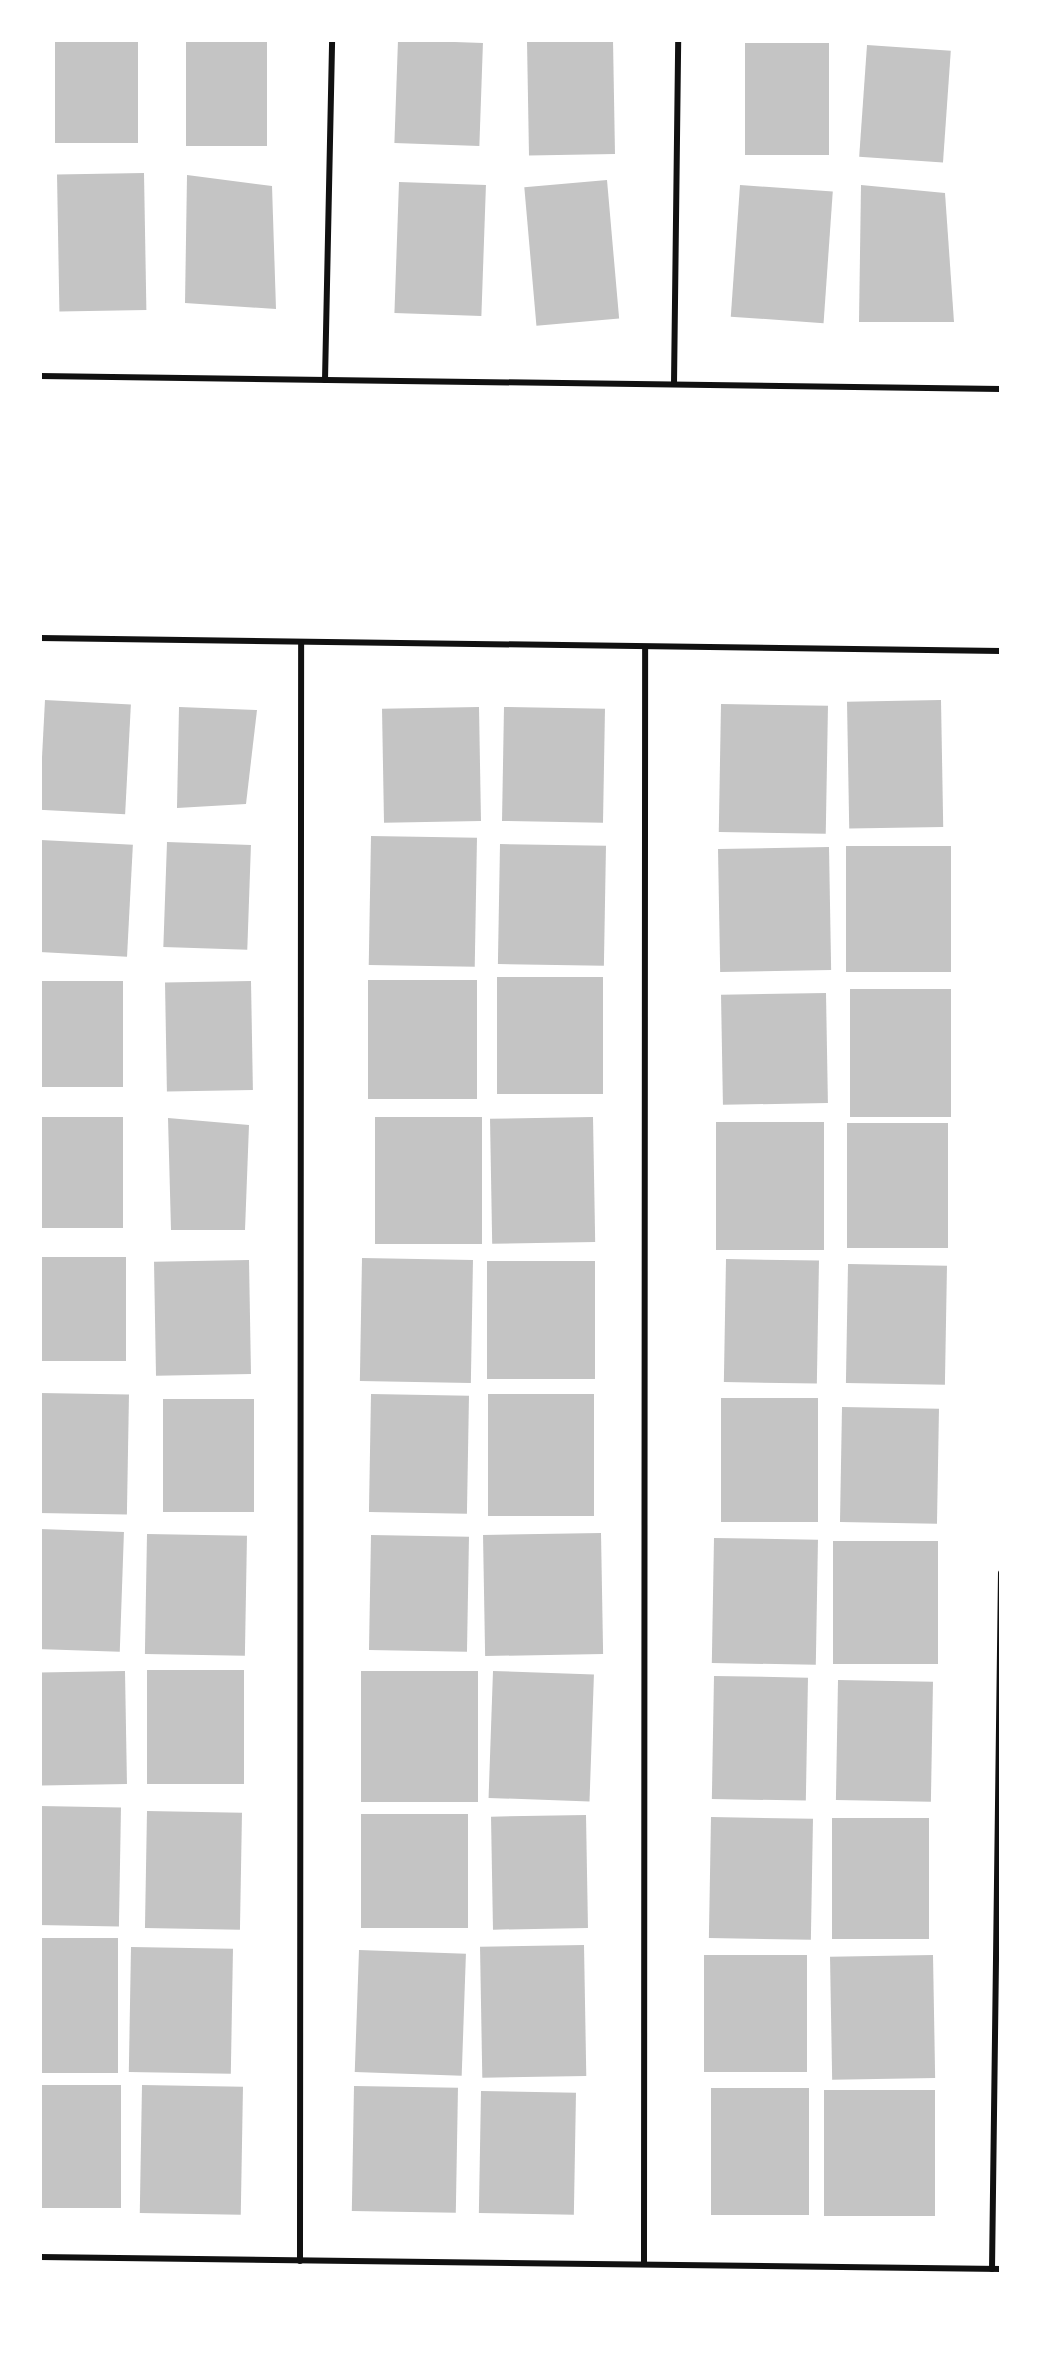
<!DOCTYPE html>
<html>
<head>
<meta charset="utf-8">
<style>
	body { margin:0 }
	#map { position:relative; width:1041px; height:2367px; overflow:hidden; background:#fff; font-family:"IBM Plex Sans",sans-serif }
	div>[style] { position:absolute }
	.building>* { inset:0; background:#c4c4c4; transform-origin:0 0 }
	.service>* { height:6px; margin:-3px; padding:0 3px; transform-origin:3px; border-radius:3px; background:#111 }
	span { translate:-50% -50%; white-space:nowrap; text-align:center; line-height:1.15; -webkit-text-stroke:8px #fff; paint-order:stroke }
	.frame { position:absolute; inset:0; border:42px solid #fff; pointer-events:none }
</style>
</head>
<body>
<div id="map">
	<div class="building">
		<i style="left:55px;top:40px;width:83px;height:103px"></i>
		<i style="left:186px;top:40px;width:81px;height:106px"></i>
		<i style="left:398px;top:40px;width:85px;height:103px;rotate:2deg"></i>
		<i style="left:613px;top:40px;width:114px;height:86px;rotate:89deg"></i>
		<i style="left:745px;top:43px;width:84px;height:112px"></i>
		<i style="left:867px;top:45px;width:84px;height:112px;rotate:4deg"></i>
		<i style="left:144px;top:173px;width:137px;height:87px;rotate:89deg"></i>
		<i style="clip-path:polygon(187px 175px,272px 186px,276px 309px,185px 303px)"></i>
		<i style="left:607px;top:180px;width:139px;height:83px;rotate:85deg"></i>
		<i style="left:399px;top:182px;width:87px;height:131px;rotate:2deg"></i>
		<i style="left:740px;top:185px;width:93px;height:132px;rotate:4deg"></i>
		<i style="clip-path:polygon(861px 185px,945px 193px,954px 322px,859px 322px)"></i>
		<i style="left:45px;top:700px;width:86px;height:110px;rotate:3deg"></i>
		<i style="left:941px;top:700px;width:127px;height:94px;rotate:89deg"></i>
		<i style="left:721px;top:704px;width:107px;height:128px;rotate:1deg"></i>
		<i style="clip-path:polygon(179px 707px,257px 710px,246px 804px,177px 808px)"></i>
		<i style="left:479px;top:707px;width:114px;height:97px;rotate:89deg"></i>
		<i style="left:504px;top:707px;width:101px;height:114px;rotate:1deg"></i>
		<i style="left:371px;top:836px;width:106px;height:129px;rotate:1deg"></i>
		<i style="left:41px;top:840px;width:92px;height:112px;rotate:3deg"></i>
		<i style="left:167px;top:842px;width:84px;height:105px;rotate:2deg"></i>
		<i style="left:500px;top:844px;width:106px;height:120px;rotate:1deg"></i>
		<i style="left:951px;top:846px;width:126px;height:105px;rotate:90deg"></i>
		<i style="left:829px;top:847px;width:123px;height:111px;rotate:89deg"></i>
		<i style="left:497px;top:977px;width:106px;height:117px"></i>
		<i style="left:477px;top:980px;width:119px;height:109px;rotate:90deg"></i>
		<i style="left:40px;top:981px;width:83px;height:106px"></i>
		<i style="left:251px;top:981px;width:109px;height:86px;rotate:89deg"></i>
		<i style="left:850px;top:989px;width:101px;height:128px"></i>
		<i style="left:826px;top:993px;width:110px;height:105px;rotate:89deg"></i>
		<i style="left:40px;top:1117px;width:83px;height:111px"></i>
		<i style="left:375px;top:1117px;width:107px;height:127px"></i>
		<i style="left:593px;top:1117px;width:125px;height:103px;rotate:89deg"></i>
		<i style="clip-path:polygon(168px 1118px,249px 1125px,245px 1230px,171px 1230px)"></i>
		<i style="left:824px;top:1122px;width:128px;height:108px;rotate:90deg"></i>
		<i style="left:847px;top:1123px;width:101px;height:125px"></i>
		<i style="left:40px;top:1257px;width:86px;height:104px"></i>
		<i style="left:362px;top:1258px;width:111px;height:123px;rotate:1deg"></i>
		<i style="left:726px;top:1259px;width:93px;height:123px;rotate:1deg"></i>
		<i style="left:249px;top:1260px;width:114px;height:95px;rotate:89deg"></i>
		<i style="left:487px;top:1261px;width:108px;height:118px"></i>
		<i style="left:848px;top:1264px;width:99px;height:119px;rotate:1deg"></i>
		<i style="left:40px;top:1393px;width:89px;height:120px;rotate:1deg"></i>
		<i style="left:371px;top:1394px;width:98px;height:118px;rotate:1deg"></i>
		<i style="left:594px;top:1394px;width:122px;height:106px;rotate:90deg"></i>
		<i style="left:721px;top:1398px;width:97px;height:124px"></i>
		<i style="left:163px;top:1399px;width:91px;height:113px"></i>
		<i style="left:842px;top:1407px;width:97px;height:115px;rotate:1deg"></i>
		<i style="left:40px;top:1529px;width:84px;height:120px;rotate:2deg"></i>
		<i style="left:601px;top:1533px;width:121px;height:118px;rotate:89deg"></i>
		<i style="left:147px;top:1534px;width:100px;height:120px;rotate:1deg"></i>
		<i style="left:371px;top:1535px;width:98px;height:115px;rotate:1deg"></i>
		<i style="left:714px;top:1538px;width:104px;height:125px;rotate:1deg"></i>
		<i style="left:833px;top:1541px;width:105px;height:123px"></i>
		<i style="left:147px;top:1670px;width:97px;height:114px"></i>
		<i style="left:125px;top:1671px;width:113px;height:85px;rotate:89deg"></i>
		<i style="left:361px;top:1671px;width:117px;height:131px"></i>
		<i style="left:493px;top:1671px;width:101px;height:127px;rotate:2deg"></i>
		<i style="left:714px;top:1676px;width:94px;height:123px;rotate:1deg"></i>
		<i style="left:838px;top:1680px;width:95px;height:120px;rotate:1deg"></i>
		<i style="left:40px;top:1806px;width:81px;height:119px;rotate:1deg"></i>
		<i style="left:147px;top:1811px;width:95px;height:117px;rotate:1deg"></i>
		<i style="left:361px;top:1814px;width:107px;height:114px"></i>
		<i style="left:586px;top:1815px;width:113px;height:95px;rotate:89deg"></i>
		<i style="left:711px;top:1817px;width:102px;height:121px;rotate:1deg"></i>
		<i style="left:832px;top:1818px;width:97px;height:121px"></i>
		<i style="left:118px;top:1938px;width:135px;height:78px;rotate:90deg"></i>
		<i style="left:584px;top:1945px;width:131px;height:104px;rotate:89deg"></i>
		<i style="left:131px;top:1947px;width:102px;height:125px;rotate:1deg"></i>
		<i style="left:359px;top:1950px;width:107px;height:122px;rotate:2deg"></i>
		<i style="left:704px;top:1955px;width:103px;height:117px"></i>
		<i style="left:933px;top:1955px;width:123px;height:103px;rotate:89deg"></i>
		<i style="left:40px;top:2085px;width:81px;height:123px"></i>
		<i style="left:142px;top:2085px;width:101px;height:128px;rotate:1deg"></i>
		<i style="left:354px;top:2086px;width:104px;height:125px;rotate:1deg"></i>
		<i style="left:711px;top:2088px;width:98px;height:127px"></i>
		<i style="left:824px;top:2090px;width:111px;height:126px"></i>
		<i style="left:481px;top:2091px;width:95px;height:122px;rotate:1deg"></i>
	</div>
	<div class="service">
		<i style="left:40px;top:376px;width:961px;rotate:0.78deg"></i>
		<i style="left:325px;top:380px;width:340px;rotate:-88.8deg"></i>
		<i style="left:674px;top:384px;width:344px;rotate:-89.3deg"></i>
		<i style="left:40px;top:638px;width:961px;rotate:0.78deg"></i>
		<i style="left:40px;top:2257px;width:961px;rotate:0.72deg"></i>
		<i style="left:300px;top:2261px;width:1618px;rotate:-89.96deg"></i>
		<i style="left:644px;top:2264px;width:1615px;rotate:-89.96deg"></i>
		<i style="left:992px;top:2269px;width:696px;rotate:-89.26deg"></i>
	</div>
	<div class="frame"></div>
</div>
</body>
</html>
